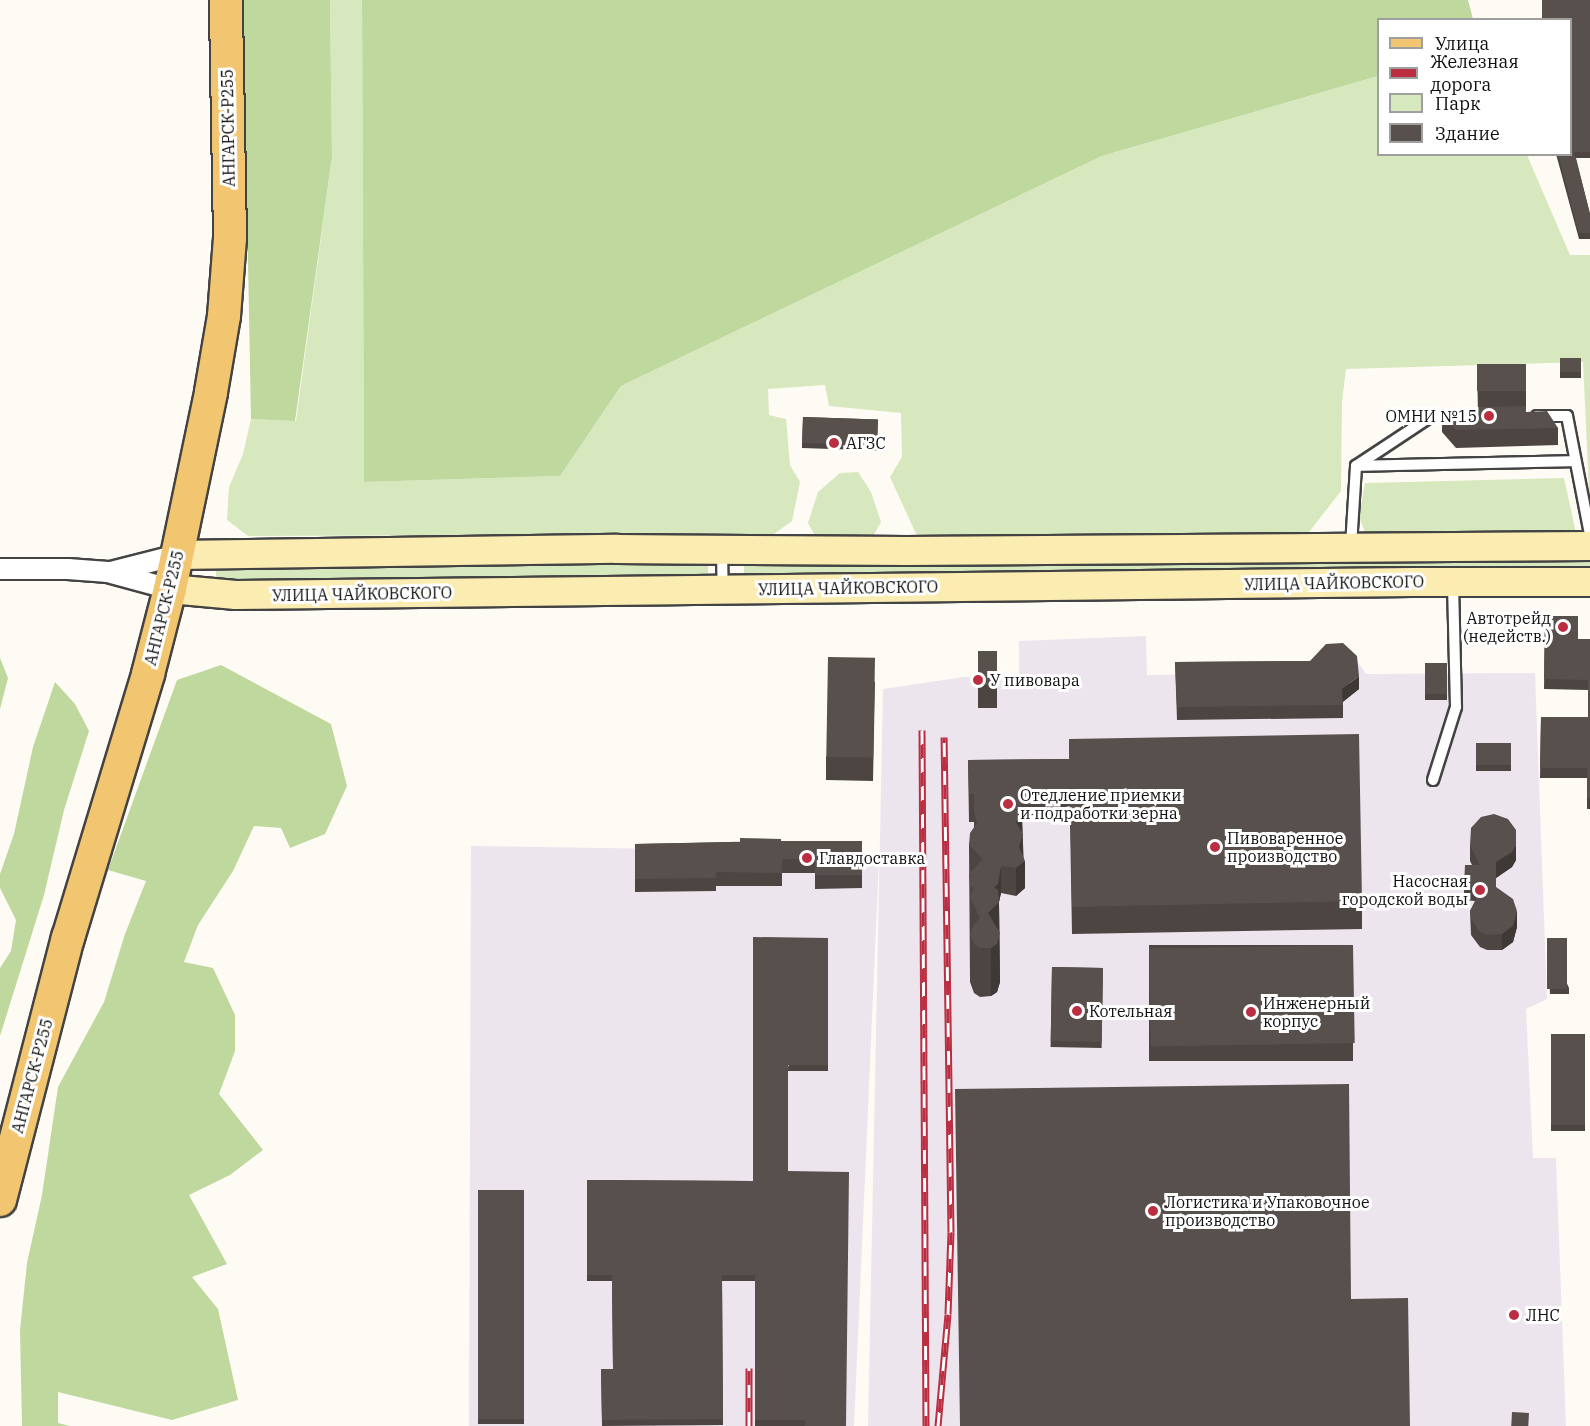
<!DOCTYPE html>
<html>
<head>
<meta charset="utf-8">
<style>
	body { margin:0 }
	#map { position:relative; width:1590px; height:1426px; overflow:hidden; background:#fefbf4; font-family:"IBM Plex Serif",serif }
	div>[style] { position:absolute }
	.industrial>* { inset:0; background:#ece5ee }
	.green>* { inset:0; background:#d8e8be; transform-origin:0 0 }
	.forest>* { inset:0; background:#bed89e }
	.roads { filter:drop-shadow(2px 0 #434343) drop-shadow(-2px 0 #434343) drop-shadow(0 2px #434343) drop-shadow(0 -2px #434343) }
	.lane>* { height:10px; margin:-5px; padding:0 5px; transform-origin:5px; border-radius:5px; background:#fff }
	.street>* { height:20px; margin:-10px; padding:0 10px; transform-origin:10px; border-radius:10px; background:#fff }
	.secondary>* { height:28px; margin:-14px; padding:0 14px; transform-origin:14px; border-radius:14px; background:#fbecb2 }
	.primary>* { height:32px; margin:-16px; padding:0 16px; transform-origin:16px; border-radius:16px; background:#f2c671 }
	.rail>* { height:7px; margin-top:-3.5px; transform-origin:0; background:repeating-linear-gradient(90deg,#fff 0 14px,#bb2e41 0 28px); box-sizing:border-box; border-block:2px solid #bb2e41 }
	.wall>* { inset:0; background:#4c4542; transform-origin:0 0 }
	.shaded-wall>* { inset:0; background:#3e3836 }
	.building>* { inset:0; background:#58504d; transform-origin:0 0 }
	.dots>* { width:16px; height:16px; translate:-50% -50%; box-sizing:border-box; border:3px solid #fff; border-radius:50% }
	span { translate:-50% -50%; white-space:nowrap; text-align:center; line-height:1.15; -webkit-text-stroke:6px #fff; paint-order:stroke }
	.street-label { font-size:16px; color:#101010 }
	.poi-label { font-size:16px; color:#101010 }
	.right { translate:-100% -50%; text-align:right }
	.left { translate:0 -50%; text-align:left }
	.legend { position:absolute; left:1377px; top:18px; width:195px; height:138px; box-sizing:border-box; background:#fff; border:2px solid #9f9f9f; margin:0; padding:8px 10px; list-style:none; font-size:18px; color:#101010 }
	.legend li { display:flex; align-items:center; gap:12px; height:30px }
	.legend b { width:30px; border:2px solid #9f9f9f }
</style>
</head>
<body>
<div id="map">
	<div class="industrial">
		<i style="clip-path:polygon(1146px 636px,1147px 675px,1314px 673px,1351px 652px,1366px 674px,1535px 673px,1547px 999px,1526px 1009px,1533px 1158px,1556px 1158px,1566px 1426px,868px 1426px,883px 689px,964px 677px,1019px 676px,1019px 641px)"></i>
		<i style="clip-path:polygon(471px 846px,863px 852px,879px 861px,854px 1426px,469px 1426px)"></i>
	</div>
	<div class="green">
		<i style="clip-path:polygon(330px 0,362px 0,364px 482px,560px 476px,621px 386px,1102px 156px,1378px 76px,1378px 154px,1527px 155px,1570px 255px,1590px 255px,1590px 512px,1583px 362px,1346px 369px,1342px 402px,1341px 491px,1306px 536px,917px 536px,890px 477px,902px 457px,901px 413px,829px 406px,825px 385px,768px 389px,769px 415px,786px 419px,790px 465px,800px 482px,792px 521px,774px 534px,248px 536px,227px 520px,229px 487px,243px 454px,251px 419px,296px 421px,332px 157px)"></i>
		<i style="clip-path:polygon(858px 472px,871px 492px,881px 522px,872px 538px,815px 536px,808px 523px,818px 492px,840px 473px)"></i>
		<i style="clip-path:polygon(1564px 478px,1576px 533px,1367px 537px,1359px 517px,1365px 483px)"></i>
		<i style="left:1590px;top:554px;width:19px;height:846px;rotate:90deg"></i>
		<i style="left:708px;top:563px;width:19px;height:492px;rotate:90deg"></i>
	</div>
	<div class="forest">
		<i style="clip-path:polygon(243px 0,330px 0,332px 157px,295px 421px,251px 419px)"></i>
		<i style="clip-path:polygon(362px 0,1468px 0,1473px 19px,1378px 20px,1378px 76px,1102px 156px,621px 386px,560px 476px,364px 482px)"></i>
		<i style="clip-path:polygon(0 658px,8px 678px,0 709px)"></i>
		<i style="clip-path:polygon(221px 665px,331px 724px,347px 786px,325px 834px,290px 848px,281px 828px,254px 826px,233px 871px,198px 925px,184px 962px,213px 968px,235px 1015px,235px 1051px,219px 1094px,263px 1150px,230px 1175px,189px 1195px,227px 1264px,192px 1277px,218px 1309px,238px 1400px,172px 1420px,58px 1392px,58px 1423px,70px 1426px,22px 1426px,20px 1330px,27px 1263px,42px 1195px,58px 1087px,104px 1002px,125px 934px,146px 881px,108px 870px,177px 680px)"></i>
		<i style="clip-path:polygon(55px 682px,75px 704px,89px 731px,64px 810px,44px 895px,0 1036px,0 968px,11px 951px,16px 920px,0 888px,0 874px,14px 834px,33px 747px)"></i>
	</div>
	<div class="roads">
		<div class="lane">
			<i style="left:1537px;top:416px;width:30px"></i>
			<i style="left:1567px;top:416px;width:120px;rotate:79deg"></i>
			<i style="left:1356px;top:466px;width:219px;rotate:-1.3deg"></i>
			<i style="left:1351px;top:546px;width:80px;rotate:-86.4deg"></i>
			<i style="left:1356px;top:466px;width:89px;rotate:-33.5deg"></i>
			<i style="left:1430px;top:417px;width:26px"></i>
			<i style="left:722px;top:550px;width:39px;rotate:89deg"></i>
			<i style="left:1433px;top:780px;width:77px;rotate:-72.5deg"></i>
			<i style="left:1456px;top:707px;width:124px;rotate:-91.4deg"></i>
		</div>
		<div class="street">
			<i style="left:0;top:569px;width:68px"></i>
			<i style="left:68px;top:569px;width:40px;rotate:4.3deg"></i>
			<i style="left:108px;top:572px;width:64px;rotate:15.3deg"></i>
			<i style="left:111px;top:572px;width:68px;rotate:-14.4deg"></i>
		</div>
		<div class="secondary">
			<i style="left:177px;top:555px;width:440px;rotate:-0.8deg"></i>
			<i style="left:617px;top:549px;width:290px;rotate:0.4deg"></i>
			<i style="left:907px;top:551px;width:683px;rotate:-0.42deg"></i>
			<i style="left:170px;top:589px;width:66px;rotate:5.2deg"></i>
			<i style="left:236px;top:595px;width:1176px;rotate:-0.63deg"></i>
			<i style="left:1412px;top:582px;width:178px"></i>
		</div>
		<div class="primary">
			<i style="left:0;top:1200px;width:271px;rotate:-75.5deg"></i>
			<i style="left:68px;top:938px;width:276px;rotate:-73.1deg"></i>
			<i style="left:148px;top:674px;width:88px;rotate:-75.5deg"></i>
			<i style="left:170px;top:589px;width:201px;rotate:-78.2deg"></i>
			<i style="left:211px;top:392px;width:77px;rotate:-80.3deg"></i>
			<i style="left:224px;top:316px;width:78px;rotate:-85.6deg"></i>
			<i style="left:230px;top:238px;width:238px;rotate:-91deg"></i>
		</div>
	</div>
	<div class="rail">
		<i style="left:922px;top:730px;width:696px;rotate:89.67deg"></i>
		<i style="left:749px;top:1426px;width:58px;rotate:-90deg"></i>
		<i style="left:938px;top:1426px;width:112px;rotate:-84.9deg"></i>
		<i style="left:948px;top:1314px;width:82px;rotate:-87.9deg"></i>
		<i style="left:951px;top:1232px;width:495px;rotate:-90.8deg"></i>
	</div>
	<div class="wall">
		<i style="clip-path:polygon(1590px 0,1590px 158px,1576px 158px,1590px 214px,1590px 239px,1579px 239px,1556px 154px,1570px 154px)"></i>
		<i style="left:1581px;top:358px;width:20px;height:21px;rotate:90deg"></i>
		<i style="clip-path:polygon(1526px 364px,1526px 412px,1558px 428px,1558px 445px,1456px 448px,1442px 432px,1442px 414px,1478px 414px,1477px 365px)"></i>
		<i style="left:803px;top:417px;width:75px;height:31px;rotate:2deg"></i>
		<i style="clip-path:polygon(1545px 616px,1578px 639px,1590px 639px,1590px 809px,1587px 809px,1587px 778px,1540px 778px,1541px 717px,1588px 717px,1588px 690px,1544px 689px)"></i>
		<i style="left:978px;top:651px;width:19px;height:57px"></i>
		<i style="clip-path:polygon(1310px 661px,1359px 689px,1343px 702px,1343px 718px,1177px 720px,1175px 662px)"></i>
		<i style="left:1425px;top:663px;width:22px;height:37px"></i>
		<i style="clip-path:polygon(875px 681px,873px 781px,826px 780px,826px 757px)"></i>
		<i style="left:1476px;top:743px;width:35px;height:28px"></i>
		<i style="clip-path:polygon(1069px 759px,1362px 901px,1362px 929px,1072px 934px,1070px 821px,1022px 821px,1025px 888px,1016px 896px,1001px 893px,999px 902px,1000px 982px,997px 992px,991px 996px,980px 997px,974px 993px,970px 982px,969px 845px,974px 828px,974px 822px,969px 822px,968px 760px)"></i>
		<i style="clip-path:polygon(781px 841px,862px 841px,862px 888px,815px 889px,815px 873px,782px 873px,782px 886px,716px 886px,716px 891px,635px 892px,635px 844px)"></i>
		<i style="clip-path:polygon(1470px 845px,1516px 860px,1512px 867px,1496px 878px,1496px 887px,1517px 927px,1513px 942px,1502px 950px,1487px 950px,1480px 947px,1471px 935px,1470px 911px,1475px 901px,1464px 900px,1464px 885px,1472px 865px,1470px 861px)"></i>
		<i style="clip-path:polygon(828px 938px,828px 1071px,788px 1071px,788px 1171px,846px 1426px,755px 1426px,755px 1281px,722px 1281px,723px 1425px,602px 1426px,601px 1369px,613px 1369px,612px 1281px,587px 1281px,587px 1180px,753px 1181px)"></i>
		<i style="clip-path:polygon(1547px 938px,1569px 988px,1569px 994px,1550px 994px)"></i>
		<i style="left:1353px;top:945px;width:116px;height:204px;rotate:90deg"></i>
		<i style="left:1052px;top:967px;width:51px;height:80px;rotate:1deg"></i>
		<i style="left:1551px;top:1034px;width:34px;height:97px"></i>
		<i style="left:478px;top:1190px;width:46px;height:234px"></i>
	</div>
	<div class="shaded-wall">
		<i style="clip-path:polygon(1359px 676px,1359px 689px,1342px 702px,1342px 689px)"></i>
		<i style="clip-path:polygon(1022px 810px,1023px 862px,1025px 861px,1025px 888px,1016px 896px,1016px 822px)"></i>
		<i style="clip-path:polygon(1516px 845px,1516px 860px,1512px 867px,1496px 878px,1496px 862px)"></i>
		<i style="clip-path:polygon(1001px 866px,1001px 893px,999px 902px,1000px 982px,997px 992px,991px 996px,991px 948px,985px 925px)"></i>
		<i style="clip-path:polygon(1517px 911px,1517px 927px,1513px 942px,1502px 950px,1502px 934px)"></i>
	</div>
	<div class="building">
		<i style="clip-path:polygon(1542px 0,1590px 0,1590px 152px,1574px 152px,1590px 214px,1590px 233px,1579px 233px,1558px 154px,1570px 154px,1570px 20px,1542px 20px)"></i>
		<i style="left:1581px;top:358px;width:14px;height:21px;rotate:90deg"></i>
		<i style="left:1526px;top:364px;width:27px;height:49px;rotate:90deg"></i>
		<i style="clip-path:polygon(1526px 406px,1526px 412px,1547px 411px,1558px 428px,1456px 430px,1442px 414px,1478px 414px,1477px 407px)"></i>
		<i style="left:803px;top:417px;width:75px;height:26px;rotate:2deg"></i>
		<i style="clip-path:polygon(1545px 616px,1578px 616px,1578px 639px,1590px 639px,1590px 798px,1587px 798px,1587px 768px,1540px 768px,1541px 717px,1588px 717px,1588px 680px,1544px 679px)"></i>
		<i style="clip-path:polygon(1343px 643px,1357px 656px,1359px 676px,1342px 689px,1343px 705px,1177px 707px,1175px 662px,1310px 661px,1326px 644px)"></i>
		<i style="left:978px;top:651px;width:19px;height:34px"></i>
		<i style="left:828px;top:657px;width:47px;height:100px;rotate:1deg"></i>
		<i style="left:1425px;top:663px;width:22px;height:31px"></i>
		<i style="clip-path:polygon(1359px 734px,1362px 901px,1072px 907px,1070px 793px,1019px 794px,1022px 810px,1016px 822px,1023px 834px,1019px 847px,1025px 861px,1016px 868px,1001px 866px,998px 884px,994px 887px,983px 879px,973px 888px,970px 886px,969px 874px,983px 859px,969px 845px,970px 833px,977px 823px,974px 812px,974px 794px,969px 794px,968px 760px,1069px 759px,1069px 739px)"></i>
		<i style="left:1476px;top:743px;width:35px;height:22px"></i>
		<i style="clip-path:polygon(1494px 814px,1508px 819px,1516px 830px,1516px 845px,1512px 852px,1496px 862px,1496px 887px,1513px 899px,1517px 911px,1513px 926px,1502px 934px,1487px 935px,1480px 932px,1471px 919px,1470px 911px,1484px 885px,1464px 885px,1465px 865px,1480px 865px,1470px 845px,1471px 828px,1481px 817px)"></i>
		<i style="clip-path:polygon(740px 838px,781px 839px,781px 841px,862px 841px,862px 875px,815px 875px,815px 859px,782px 859px,782px 873px,716px 872px,716px 878px,635px 879px,635px 844px,740px 842px)"></i>
		<i style="clip-path:polygon(983px 879px,998px 890px,999px 902px,988px 913px,1000px 933px,997px 944px,991px 948px,980px 948px,974px 944px,970px 934px,974px 924px,980px 918px,970px 897px,974px 887px)"></i>
		<i style="clip-path:polygon(753px 937px,828px 938px,828px 1065px,788px 1065px,788px 1171px,849px 1172px,846px 1426px,805px 1426px,805px 1420px,755px 1420px,755px 1275px,722px 1275px,723px 1419px,602px 1420px,601px 1369px,613px 1369px,612px 1275px,587px 1275px,587px 1180px,753px 1181px)"></i>
		<i style="left:1547px;top:938px;width:20px;height:51px"></i>
		<i style="left:1353px;top:945px;width:98px;height:204px;rotate:89deg"></i>
		<i style="left:1052px;top:967px;width:51px;height:74px;rotate:1deg"></i>
		<i style="left:1551px;top:1034px;width:34px;height:91px"></i>
		<i style="clip-path:polygon(1349px 1084px,1351px 1299px,1408px 1298px,1410px 1426px,960px 1426px,955px 1089px)"></i>
		<i style="left:478px;top:1190px;width:46px;height:229px"></i>
		<i style="left:1512px;top:1412px;width:17px;height:14px;rotate:3deg"></i>
	</div>
	<div class="dots">
		<i style="left:1489px;top:416px;background:#bb2e41"></i>
		<i style="left:834px;top:443px;background:#bb2e41"></i>
		<i style="left:1563px;top:627px;background:#bb2e41"></i>
		<i style="left:978px;top:680px;background:#bb2e41"></i>
		<i style="left:1008px;top:804px;background:#bb2e41"></i>
		<i style="left:1215px;top:847px;background:#bb2e41"></i>
		<i style="left:807px;top:858px;background:#bb2e41"></i>
		<i style="left:1480px;top:890px;background:#bb2e41"></i>
		<i style="left:1077px;top:1011px;background:#bb2e41"></i>
		<i style="left:1251px;top:1012px;background:#bb2e41"></i>
		<i style="left:1153px;top:1211px;background:#bb2e41"></i>
		<i style="left:1514px;top:1315px;background:#bb2e41"></i>
	</div>
	<div class="street-label">
		<span style="left:228px;top:128px;rotate:-91deg">АНГАРСК-Р255</span>
		<span style="left:1334px;top:583px;rotate:-1deg">УЛИЦА ЧАЙКОВСКОГО</span>
		<span style="left:848px;top:588px;rotate:-1deg">УЛИЦА ЧАЙКОВСКОГО</span>
		<span style="left:362px;top:594px;rotate:-1deg">УЛИЦА ЧАЙКОВСКОГО</span>
		<span style="left:164px;top:608px;rotate:-76deg">АНГАРСК-Р255</span>
		<span style="left:32px;top:1076px;rotate:-75deg">АНГАРСК-Р255</span>
	</div>
	<div class="poi-label">
		<span class="right" style="left:1477px;top:416px">ОМНИ №15</span>
		<span class="left" style="left:846px;top:443px">АГЗС</span>
		<span class="right" style="left:1551px;top:627px">Автотрейд<br>(недейств.)</span>
		<span class="left" style="left:990px;top:680px">У пивовара</span>
		<span class="left" style="left:1020px;top:804px">Отедление приемки<br>и подработки зерна</span>
		<span class="left" style="left:1227px;top:847px">Пивоваренное<br>производство</span>
		<span class="left" style="left:819px;top:858px">Главдоставка</span>
		<span class="right" style="left:1468px;top:890px">Насосная<br>городской воды</span>
		<span class="left" style="left:1263px;top:1012px">Инженерный<br>корпус</span>
		<span class="left" style="left:1089px;top:1011px">Котельная</span>
		<span class="left" style="left:1165px;top:1211px">Логистика и Упаковочное<br>производство</span>
		<span class="left" style="left:1526px;top:1315px">ЛНС</span>
	</div>
	<ul class="legend">
	<li><b style="height:8px;background:#f2c671"></b>Улица</li>
	<li><b style="height:8px;background:#bb2e41"></b>Железная дорога</li>
	<li><b style="height:16px;background:#d8e8be"></b>Парк</li>
	<li><b style="height:16px;background:#58504d"></b>Здание</li>
	</ul>
</div>
</body>
</html>
